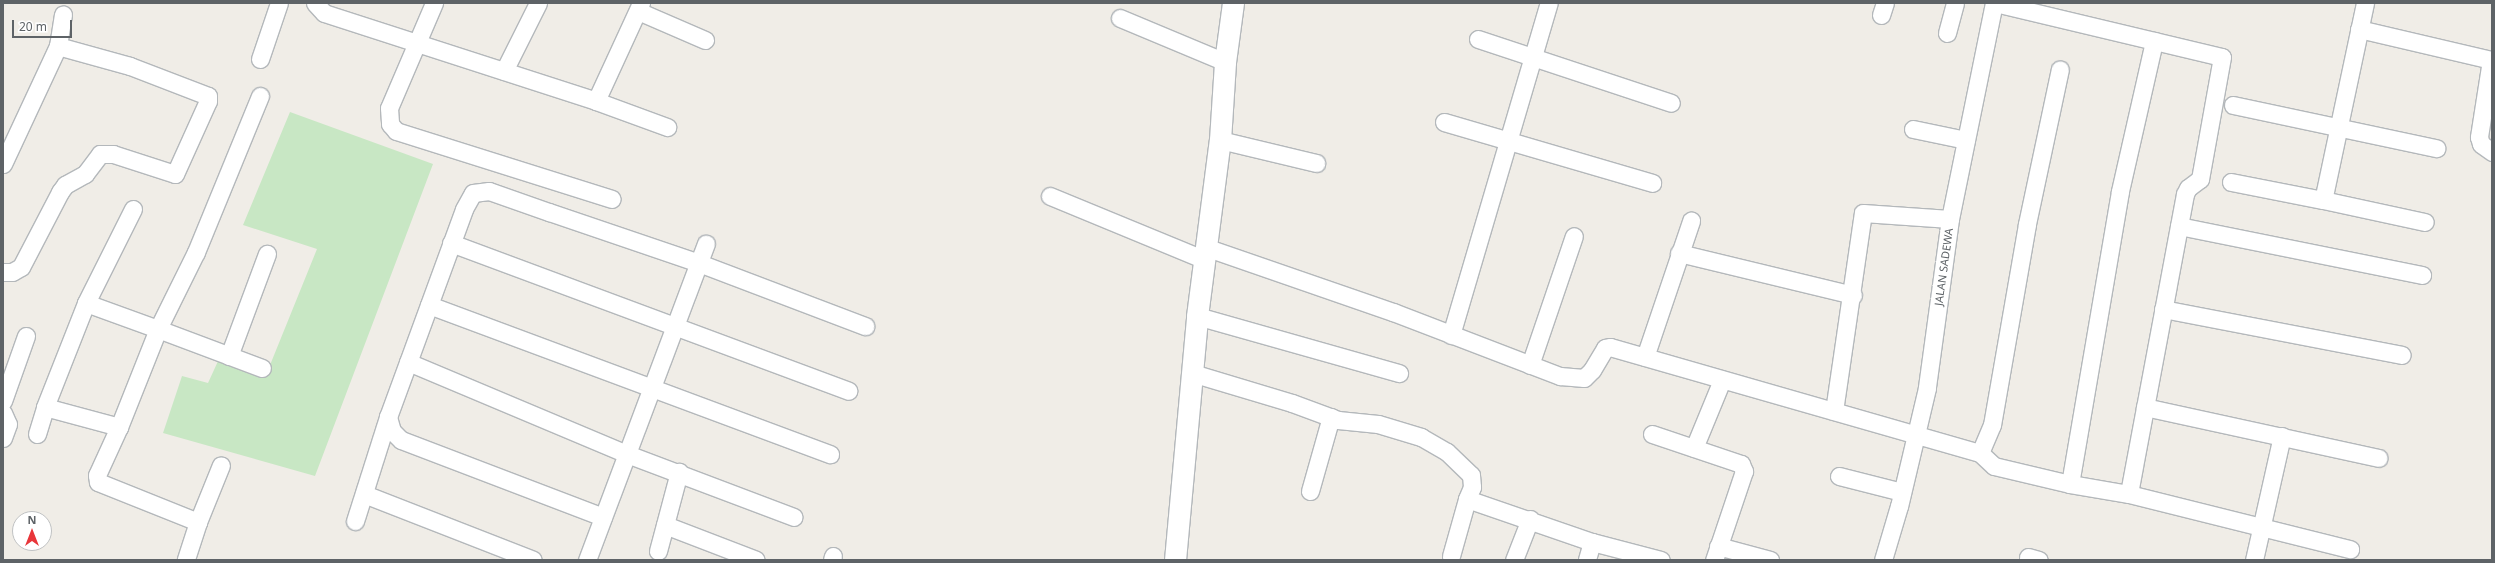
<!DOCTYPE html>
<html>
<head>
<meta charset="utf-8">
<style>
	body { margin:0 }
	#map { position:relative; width:2495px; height:563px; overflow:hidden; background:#f0ede7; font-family:"Noto Sans",sans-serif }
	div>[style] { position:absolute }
	.green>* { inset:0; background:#c8e7c4 }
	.roads { filter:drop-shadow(1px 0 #b4b8bb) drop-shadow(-1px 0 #b4b8bb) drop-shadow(0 1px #b4b8bb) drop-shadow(0 -1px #b4b8bb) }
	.minor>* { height:17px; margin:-8.5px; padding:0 8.5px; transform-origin:8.5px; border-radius:8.5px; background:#fff }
	.tertiary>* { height:21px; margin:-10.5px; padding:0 10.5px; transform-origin:10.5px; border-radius:10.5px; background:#fff }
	span { translate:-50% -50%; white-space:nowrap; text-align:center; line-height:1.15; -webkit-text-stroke:4px #fff; paint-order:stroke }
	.street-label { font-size:11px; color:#5e6367 }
	.frame { position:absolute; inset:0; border:4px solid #5e6367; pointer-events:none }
	.north { position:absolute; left:12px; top:511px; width:40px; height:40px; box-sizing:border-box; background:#fff; border:1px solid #bfc1c2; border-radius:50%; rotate:0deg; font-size:11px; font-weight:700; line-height:16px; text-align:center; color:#5e6367 }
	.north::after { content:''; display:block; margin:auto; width:14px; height:18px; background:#e8363a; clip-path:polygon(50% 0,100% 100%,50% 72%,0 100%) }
	.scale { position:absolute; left:12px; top:20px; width:60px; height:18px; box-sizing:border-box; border:2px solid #5e6367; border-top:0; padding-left:5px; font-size:12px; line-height:14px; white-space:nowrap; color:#5e6367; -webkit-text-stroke:3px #fff; paint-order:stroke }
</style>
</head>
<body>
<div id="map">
	<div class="green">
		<i style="clip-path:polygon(290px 112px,433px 164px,315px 476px,163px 433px,182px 376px,208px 383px,219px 359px,266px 375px,317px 249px,243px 225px)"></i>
	</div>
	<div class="roads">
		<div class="minor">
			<i style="left:315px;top:3px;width:13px;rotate:48deg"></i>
			<i style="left:324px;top:13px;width:286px;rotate:17.9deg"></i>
			<i style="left:434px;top:3px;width:114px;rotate:113.2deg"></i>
			<i style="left:389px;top:108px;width:16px;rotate:86deg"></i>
			<i style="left:390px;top:124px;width:9px;rotate:49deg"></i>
			<i style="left:396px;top:131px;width:226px;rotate:17.5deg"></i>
			<i style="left:641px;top:3px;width:108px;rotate:114.7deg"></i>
			<i style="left:596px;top:101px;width:76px;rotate:20.1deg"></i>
			<i style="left:1995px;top:3px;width:233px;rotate:13.4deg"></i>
			<i style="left:2222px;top:57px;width:124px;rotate:100.2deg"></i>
			<i style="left:2200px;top:179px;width:15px;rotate:143deg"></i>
			<i style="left:2188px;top:188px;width:7px;rotate:117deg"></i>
			<i style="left:2185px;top:194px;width:305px;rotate:100.6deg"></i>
			<i style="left:2365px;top:3px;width:201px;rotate:102deg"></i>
			<i style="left:2323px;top:200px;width:104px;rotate:12.2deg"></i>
			<i style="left:638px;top:11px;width:73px;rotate:23.4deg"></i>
			<i style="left:1881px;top:15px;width:13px;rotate:-72deg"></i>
			<i style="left:1120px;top:18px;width:114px;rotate:22.7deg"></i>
			<i style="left:2359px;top:29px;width:136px;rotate:13.2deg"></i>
			<i style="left:2491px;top:60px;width:78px;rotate:98.9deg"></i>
			<i style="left:2479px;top:137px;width:7px;rotate:74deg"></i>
			<i style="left:2481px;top:144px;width:14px;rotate:36deg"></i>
			<i style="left:1947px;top:33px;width:31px;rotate:-75deg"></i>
			<i style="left:1478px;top:39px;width:203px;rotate:18.3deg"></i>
			<i style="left:260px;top:59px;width:59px;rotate:-71.3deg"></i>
			<i style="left:504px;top:71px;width:76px;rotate:-63.4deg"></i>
			<i style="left:260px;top:96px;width:169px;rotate:112.3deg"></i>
			<i style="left:196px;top:252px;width:86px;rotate:116.3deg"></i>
			<i style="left:158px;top:329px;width:111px;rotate:20.6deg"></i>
			<i style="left:2233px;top:105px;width:208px;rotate:12deg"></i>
			<i style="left:1444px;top:122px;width:217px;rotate:16.3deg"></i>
			<i style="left:1913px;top:129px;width:54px;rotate:11.7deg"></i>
			<i style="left:1220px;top:140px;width:99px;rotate:13.5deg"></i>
			<i style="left:3px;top:164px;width:130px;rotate:-65deg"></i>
			<i style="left:58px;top:46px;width:32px;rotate:-81deg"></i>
			<i style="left:2231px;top:182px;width:94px;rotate:11.1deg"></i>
			<i style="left:1050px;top:196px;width:165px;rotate:22.4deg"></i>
			<i style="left:133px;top:209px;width:105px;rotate:116.6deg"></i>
			<i style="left:86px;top:303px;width:112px;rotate:111.5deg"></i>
			<i style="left:45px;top:407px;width:77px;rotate:15.1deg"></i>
			<i style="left:119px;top:427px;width:53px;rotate:114.6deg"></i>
			<i style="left:97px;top:475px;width:7px;rotate:82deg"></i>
			<i style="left:98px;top:482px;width:108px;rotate:21.8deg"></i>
			<i style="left:198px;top:522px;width:40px;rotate:108deg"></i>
			<i style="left:1950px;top:219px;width:220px;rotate:-78.5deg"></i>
			<i style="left:2179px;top:226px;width:248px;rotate:11.4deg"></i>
			<i style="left:451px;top:243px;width:424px;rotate:20.4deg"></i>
			<i style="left:1205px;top:247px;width:199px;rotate:19.1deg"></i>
			<i style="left:1393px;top:312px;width:179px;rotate:21deg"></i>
			<i style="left:1560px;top:376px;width:24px;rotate:5deg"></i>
			<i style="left:1584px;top:378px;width:11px;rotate:-45deg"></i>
			<i style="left:1592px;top:370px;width:26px;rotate:-59deg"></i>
			<i style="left:1605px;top:348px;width:5px;rotate:-11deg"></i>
			<i style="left:1610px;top:347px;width:385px;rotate:16deg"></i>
			<i style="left:1980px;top:453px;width:30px;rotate:-67deg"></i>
			<i style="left:1992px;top:425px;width:204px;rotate:-80.1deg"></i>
			<i style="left:2027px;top:224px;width:158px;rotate:-78deg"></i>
			<i style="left:1679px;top:253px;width:179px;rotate:13.6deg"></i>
			<i style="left:3px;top:272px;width:9px"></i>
			<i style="left:12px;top:272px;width:10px;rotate:-29deg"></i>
			<i style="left:21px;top:267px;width:85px;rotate:-62.5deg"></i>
			<i style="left:60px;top:192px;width:9px;rotate:-54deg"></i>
			<i style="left:65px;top:185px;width:23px;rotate:-29deg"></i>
			<i style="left:85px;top:174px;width:25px;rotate:-53deg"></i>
			<i style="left:100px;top:154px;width:13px"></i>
			<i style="left:113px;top:154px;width:65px;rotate:17.9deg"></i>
			<i style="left:175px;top:174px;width:80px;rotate:-65.7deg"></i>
			<i style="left:208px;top:101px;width:5px;rotate:-90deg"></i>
			<i style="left:208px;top:96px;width:84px;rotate:-159deg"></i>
			<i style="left:130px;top:66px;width:75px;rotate:-164.5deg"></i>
			<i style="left:86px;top:303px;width:77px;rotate:19.9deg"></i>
			<i style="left:158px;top:329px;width:105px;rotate:111.7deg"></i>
			<i style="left:429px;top:305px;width:428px;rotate:20.4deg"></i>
			<i style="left:2163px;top:309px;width:243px;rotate:10.9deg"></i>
			<i style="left:1197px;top:316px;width:210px;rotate:15.8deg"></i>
			<i style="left:1451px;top:335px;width:346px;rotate:-73.6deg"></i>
			<i style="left:229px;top:356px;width:109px;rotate:-69.6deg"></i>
			<i style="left:1645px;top:357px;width:144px;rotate:-71.3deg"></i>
			<i style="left:408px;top:362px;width:238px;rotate:22.8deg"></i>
			<i style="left:627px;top:454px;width:178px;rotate:20.7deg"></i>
			<i style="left:1530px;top:365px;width:136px;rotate:-71.2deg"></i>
			<i style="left:1192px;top:373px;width:104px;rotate:16.7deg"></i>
			<i style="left:1292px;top:403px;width:49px;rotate:20.3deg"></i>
			<i style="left:1338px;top:420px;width:40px;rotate:5.7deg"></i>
			<i style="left:1378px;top:424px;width:45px;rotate:16.8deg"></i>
			<i style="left:1421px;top:437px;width:30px;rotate:30deg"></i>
			<i style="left:1447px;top:452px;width:33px;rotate:44deg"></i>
			<i style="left:1471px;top:475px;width:12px;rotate:85deg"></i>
			<i style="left:1472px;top:487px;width:13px;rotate:113deg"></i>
			<i style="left:1467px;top:499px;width:132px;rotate:19deg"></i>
			<i style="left:1592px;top:542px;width:19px;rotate:106deg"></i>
			<i style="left:3px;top:401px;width:69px;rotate:-70.5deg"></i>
			<i style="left:2145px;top:407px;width:239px;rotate:12.3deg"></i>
			<i style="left:1834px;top:411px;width:200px;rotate:-81.7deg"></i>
			<i style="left:1863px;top:213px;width:87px;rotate:3.9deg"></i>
			<i style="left:1950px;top:219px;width:171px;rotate:97.8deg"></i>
			<i style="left:1927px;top:388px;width:121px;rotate:103.3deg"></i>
			<i style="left:1899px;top:506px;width:56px;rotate:106.5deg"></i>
			<i style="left:3px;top:413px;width:12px;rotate:66deg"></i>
			<i style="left:8px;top:424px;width:15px;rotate:110deg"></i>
			<i style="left:37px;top:434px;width:28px;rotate:-73deg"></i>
			<i style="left:1652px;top:434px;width:94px;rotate:18.6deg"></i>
			<i style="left:1741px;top:464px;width:8px;rotate:67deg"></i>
			<i style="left:1744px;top:471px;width:94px;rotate:108.6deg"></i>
			<i style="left:1694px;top:448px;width:74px;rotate:-67.6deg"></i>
			<i style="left:1980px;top:453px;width:19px;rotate:43deg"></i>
			<i style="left:1994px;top:466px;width:78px;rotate:13.3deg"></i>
			<i style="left:2070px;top:484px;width:297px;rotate:-80.3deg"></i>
			<i style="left:2120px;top:191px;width:154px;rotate:-77.2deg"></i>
			<i style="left:1839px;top:476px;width:65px;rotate:14.3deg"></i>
			<i style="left:2070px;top:484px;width:60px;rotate:9.6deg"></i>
			<i style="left:2129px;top:494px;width:228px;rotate:14deg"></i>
			<i style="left:1310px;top:491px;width:77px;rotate:-74.2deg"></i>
			<i style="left:364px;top:494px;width:181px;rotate:21.3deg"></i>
			<i style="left:603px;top:517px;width:216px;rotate:-159.1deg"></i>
			<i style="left:401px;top:440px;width:13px;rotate:-135deg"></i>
			<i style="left:392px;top:431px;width:15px;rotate:-106deg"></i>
			<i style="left:388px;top:417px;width:221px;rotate:-69.9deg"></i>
			<i style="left:464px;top:209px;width:18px;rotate:-61deg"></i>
			<i style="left:473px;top:193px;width:16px;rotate:-7deg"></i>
			<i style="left:489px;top:191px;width:64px;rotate:19.3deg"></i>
			<i style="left:549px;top:212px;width:158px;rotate:18.8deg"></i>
			<i style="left:699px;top:263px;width:178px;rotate:20.8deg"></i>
			<i style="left:355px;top:521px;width:109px;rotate:-72.4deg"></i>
			<i style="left:198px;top:522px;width:61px;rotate:-68deg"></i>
			<i style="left:665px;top:525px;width:97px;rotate:21deg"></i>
			<i style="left:1592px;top:542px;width:71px;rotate:14.6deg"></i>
			<i style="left:1718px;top:546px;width:54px;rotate:15.1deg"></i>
			<i style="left:658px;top:551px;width:82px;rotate:-75.1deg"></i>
			<i style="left:1451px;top:556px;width:59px;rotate:-74.3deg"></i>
			<i style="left:2028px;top:557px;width:11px;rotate:15deg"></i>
			<i style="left:587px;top:560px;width:338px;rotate:-69.4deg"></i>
			<i style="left:832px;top:560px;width:4px;rotate:-76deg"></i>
			<i style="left:1514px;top:560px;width:44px;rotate:-68.7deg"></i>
			<i style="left:2254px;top:560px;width:127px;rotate:-77.3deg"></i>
		</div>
		<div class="tertiary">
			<i style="left:1175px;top:560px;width:245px;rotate:-84.8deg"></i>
			<i style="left:1197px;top:316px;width:177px;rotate:-82.6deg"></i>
			<i style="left:1220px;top:140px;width:78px;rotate:-86.3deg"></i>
			<i style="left:1225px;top:62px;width:60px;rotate:-82.3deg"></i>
		</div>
	</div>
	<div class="street-label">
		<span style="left:1944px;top:267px;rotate:-82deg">JALAN SADEWA</span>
	</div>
	<div class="frame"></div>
	<div class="north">N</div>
	<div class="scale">20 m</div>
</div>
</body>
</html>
